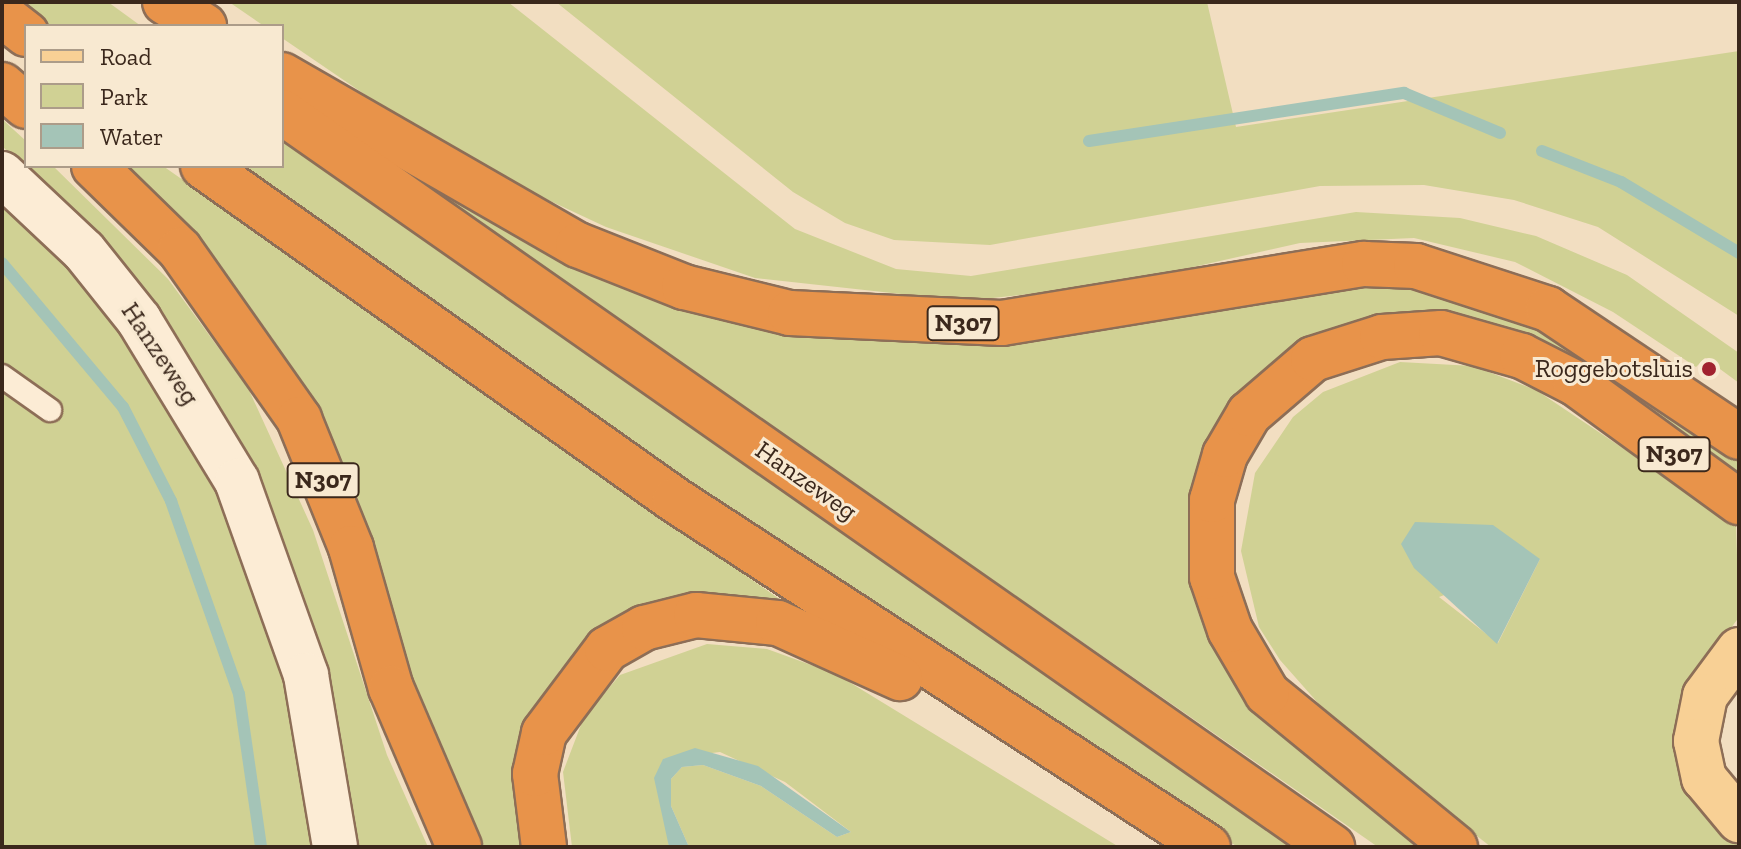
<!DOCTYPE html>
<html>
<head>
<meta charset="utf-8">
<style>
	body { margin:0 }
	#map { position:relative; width:1741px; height:849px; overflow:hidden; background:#f2dec1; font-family:"Zilla Slab",serif }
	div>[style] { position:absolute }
	.green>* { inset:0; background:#d0d194 }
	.water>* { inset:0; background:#a4c4b7 }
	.stream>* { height:12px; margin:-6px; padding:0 6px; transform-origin:6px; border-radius:6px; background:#a4c4b7 }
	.roads { filter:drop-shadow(2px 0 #8d6e57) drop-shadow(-2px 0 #8d6e57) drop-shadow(0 2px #8d6e57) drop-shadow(0 -2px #8d6e57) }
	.lane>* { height:22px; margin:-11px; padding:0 11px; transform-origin:11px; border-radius:11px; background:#fcecd5 }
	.street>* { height:44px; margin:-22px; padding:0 22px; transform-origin:22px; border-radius:22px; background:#fcecd5 }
	.primary>* { height:44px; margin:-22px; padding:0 22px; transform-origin:22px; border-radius:22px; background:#f8d095 }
	.highway>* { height:44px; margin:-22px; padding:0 22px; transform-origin:22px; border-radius:22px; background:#e8934a }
	.dots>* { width:22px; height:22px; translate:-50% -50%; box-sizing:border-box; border:4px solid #f8e9d1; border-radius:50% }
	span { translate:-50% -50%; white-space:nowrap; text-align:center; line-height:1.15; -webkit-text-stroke:6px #f8e9d1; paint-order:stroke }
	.shield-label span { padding:2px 6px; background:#f8e9d1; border:2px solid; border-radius:6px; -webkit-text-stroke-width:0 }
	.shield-label { font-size:24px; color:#3b281c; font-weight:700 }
	.street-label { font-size:26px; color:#3b281c }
	.poi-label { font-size:26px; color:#3b281c }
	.right { translate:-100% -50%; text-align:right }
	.frame { position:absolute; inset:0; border:4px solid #3b281c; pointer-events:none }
	.legend { position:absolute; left:24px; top:24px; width:260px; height:144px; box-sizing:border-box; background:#f8e9d1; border:2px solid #ac9c89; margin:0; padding:10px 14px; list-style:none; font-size:24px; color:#3b281c }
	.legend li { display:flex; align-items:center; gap:16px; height:40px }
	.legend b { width:40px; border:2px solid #ac9c89 }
</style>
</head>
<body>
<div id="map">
	<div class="green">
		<i style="clip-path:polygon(12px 2px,108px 2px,141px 26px,43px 26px)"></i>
		<i style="clip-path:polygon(229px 2px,508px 2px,795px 229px,896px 269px,971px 276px,1356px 212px,1460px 218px,1536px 236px,1627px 275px,1739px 353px,1739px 383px,1705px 358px,1696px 367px,1613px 312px,1515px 262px,1414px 238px,1300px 243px,1113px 285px,965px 301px,755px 278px,606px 227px,516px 185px,370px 98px,282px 38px,282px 26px,264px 26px)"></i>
		<i style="clip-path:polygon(556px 2px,1207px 2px,1236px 127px,1739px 51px,1739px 316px,1598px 227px,1514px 200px,1424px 185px,1320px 186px,990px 245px,894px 240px,845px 223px,793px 192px)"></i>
		<i style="clip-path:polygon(2px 119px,26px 141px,26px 166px,53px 166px,168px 279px,248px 388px,313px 530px,387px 755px,428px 847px,355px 847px,325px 669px,268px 497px,172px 330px,118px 260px,2px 146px)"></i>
		<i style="clip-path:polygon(282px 130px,1306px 847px,1238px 847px,1026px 713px,789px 557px,232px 166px,282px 166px)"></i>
		<i style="clip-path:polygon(116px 166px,163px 166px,785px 603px,600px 633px,560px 670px,532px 716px,515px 799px,523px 847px,475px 847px,367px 558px)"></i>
		<i style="clip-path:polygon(420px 175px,857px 338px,993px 341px,1241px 297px,1407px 281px,1508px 305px,1739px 457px,1739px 486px,1507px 330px,1253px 389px,1198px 594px,1428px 847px,1378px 847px,416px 180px)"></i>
		<i style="clip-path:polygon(2px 200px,59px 253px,144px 356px,237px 524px,291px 701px,314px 847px,2px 847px,2px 386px,55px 423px,63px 413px,2px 369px)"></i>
		<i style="clip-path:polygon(evenodd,1400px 362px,1473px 366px,1536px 390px,1736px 524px,1739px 617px,1697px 675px,1739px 847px,1491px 847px,1341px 729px,1280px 660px,1259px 627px,1241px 551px,1255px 473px,1293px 417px,1323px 392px,1400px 362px,1540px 559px,1498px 643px,1439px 597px,1540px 559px)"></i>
		<i style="clip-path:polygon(707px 644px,767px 649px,836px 674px,1119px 847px,689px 847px,671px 806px,671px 779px,682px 767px,703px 765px,761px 786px,837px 837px,851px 832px,785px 782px,720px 752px,663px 759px,669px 847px,572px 847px,563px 772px,584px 717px,620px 675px)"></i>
	</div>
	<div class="water">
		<i style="clip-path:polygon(1415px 522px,1493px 525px,1540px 559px,1497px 644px,1414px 568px,1401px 544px)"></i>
		<i style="clip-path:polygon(695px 748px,758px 766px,851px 832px,837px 837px,761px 786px,703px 765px,682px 767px,671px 779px,671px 806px,689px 847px,669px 847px,654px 778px,663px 759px)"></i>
	</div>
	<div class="stream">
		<i style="left:1089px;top:141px;width:319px;rotate:-8.7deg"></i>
		<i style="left:1404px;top:93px;width:104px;rotate:22.6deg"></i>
		<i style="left:1542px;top:151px;width:85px;rotate:21.4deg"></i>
		<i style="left:1621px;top:182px;width:138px;rotate:31deg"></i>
		<i style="left:2px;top:263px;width:188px;rotate:50deg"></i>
		<i style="left:123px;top:407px;width:106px;rotate:62.9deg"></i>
		<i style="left:171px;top:501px;width:205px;rotate:70.6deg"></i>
		<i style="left:239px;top:694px;width:155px;rotate:81.8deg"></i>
	</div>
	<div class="roads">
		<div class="lane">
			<i style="left:2px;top:376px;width:59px;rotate:35.3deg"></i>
		</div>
		<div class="street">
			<i style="left:2px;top:174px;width:112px;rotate:43.2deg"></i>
			<i style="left:84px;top:251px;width:88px;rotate:51.4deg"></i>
			<i style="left:139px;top:320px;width:188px;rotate:58.7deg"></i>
			<i style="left:237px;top:481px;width:206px;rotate:70.4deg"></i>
			<i style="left:306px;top:675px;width:174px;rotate:80.4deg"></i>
		</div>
		<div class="primary">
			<i style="left:1739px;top:650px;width:57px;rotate:126.5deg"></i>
			<i style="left:1705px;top:696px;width:46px;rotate:101.3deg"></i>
			<i style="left:1696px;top:741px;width:38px;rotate:78deg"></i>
			<i style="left:1704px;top:778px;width:55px;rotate:50.2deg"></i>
		</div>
		<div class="highway">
			<i style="left:165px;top:2px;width:46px;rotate:31.6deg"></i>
			<i style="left:2px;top:15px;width:31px;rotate:38deg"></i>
			<i style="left:282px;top:75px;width:341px;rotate:29.9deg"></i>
			<i style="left:578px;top:245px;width:114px;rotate:21.6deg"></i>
			<i style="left:684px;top:287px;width:109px;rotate:13.8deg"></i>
			<i style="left:790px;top:313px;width:212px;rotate:2.7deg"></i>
			<i style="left:1002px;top:323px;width:367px;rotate:-9.3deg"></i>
			<i style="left:1364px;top:264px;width:52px;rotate:2.2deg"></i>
			<i style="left:1416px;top:266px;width:139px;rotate:18deg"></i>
			<i style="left:1548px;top:309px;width:230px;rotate:33.8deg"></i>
			<i style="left:2px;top:85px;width:32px;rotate:41deg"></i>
			<i style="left:282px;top:112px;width:1282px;rotate:34.99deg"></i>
			<i style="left:94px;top:166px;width:120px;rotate:44.3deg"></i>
			<i style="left:180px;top:250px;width:207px;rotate:54.8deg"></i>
			<i style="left:299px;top:419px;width:139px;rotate:68deg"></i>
			<i style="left:351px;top:548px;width:146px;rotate:74.1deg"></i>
			<i style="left:391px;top:688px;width:173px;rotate:66.8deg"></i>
			<i style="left:203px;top:166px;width:578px;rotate:35.28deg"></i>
			<i style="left:675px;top:500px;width:636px;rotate:33.07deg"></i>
			<i style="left:544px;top:847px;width:74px;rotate:-97deg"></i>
			<i style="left:535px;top:774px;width:42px;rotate:-77.6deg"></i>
			<i style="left:544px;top:733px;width:105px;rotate:-53.1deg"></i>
			<i style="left:607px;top:649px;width:43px;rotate:-29.6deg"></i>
			<i style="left:644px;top:628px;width:54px;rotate:-14deg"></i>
			<i style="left:696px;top:615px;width:82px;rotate:5.6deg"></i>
			<i style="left:778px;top:623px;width:134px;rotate:24.3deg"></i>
			<i style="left:1455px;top:847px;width:243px;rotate:-140.7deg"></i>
			<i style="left:1267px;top:693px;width:73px;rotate:-120.4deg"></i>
			<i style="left:1230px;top:630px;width:56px;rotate:-108.8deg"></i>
			<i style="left:1212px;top:577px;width:77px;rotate:-90deg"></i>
			<i style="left:1212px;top:500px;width:47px;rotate:-73.9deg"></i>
			<i style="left:1225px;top:455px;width:48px;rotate:-59.7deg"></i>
			<i style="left:1249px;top:414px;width:84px;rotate:-40.7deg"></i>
			<i style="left:1313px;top:359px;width:72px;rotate:-17.7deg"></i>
			<i style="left:1382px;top:337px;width:59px;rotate:-3.9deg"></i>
			<i style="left:1441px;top:333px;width:84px;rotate:15.9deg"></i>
			<i style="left:1522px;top:356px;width:59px;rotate:27deg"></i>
			<i style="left:1575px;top:383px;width:203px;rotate:36deg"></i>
		</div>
	</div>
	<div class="dots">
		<i style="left:1709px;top:369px;background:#a1222f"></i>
	</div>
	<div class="shield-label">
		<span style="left:963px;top:323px">N307</span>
		<span style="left:1674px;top:454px">N307</span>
		<span style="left:323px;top:480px">N307</span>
	</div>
	<div class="street-label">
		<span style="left:160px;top:354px;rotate:56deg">Hanzeweg</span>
		<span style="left:806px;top:481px;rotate:35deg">Hanzeweg</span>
	</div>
	<div class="poi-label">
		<span class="right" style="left:1693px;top:369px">Roggebotsluis</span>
	</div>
	<div class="frame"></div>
	<ul class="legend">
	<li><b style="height:10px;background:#f8d095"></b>Road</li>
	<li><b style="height:22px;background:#d0d194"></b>Park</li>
	<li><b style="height:22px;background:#a4c4b7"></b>Water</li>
	</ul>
</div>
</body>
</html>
